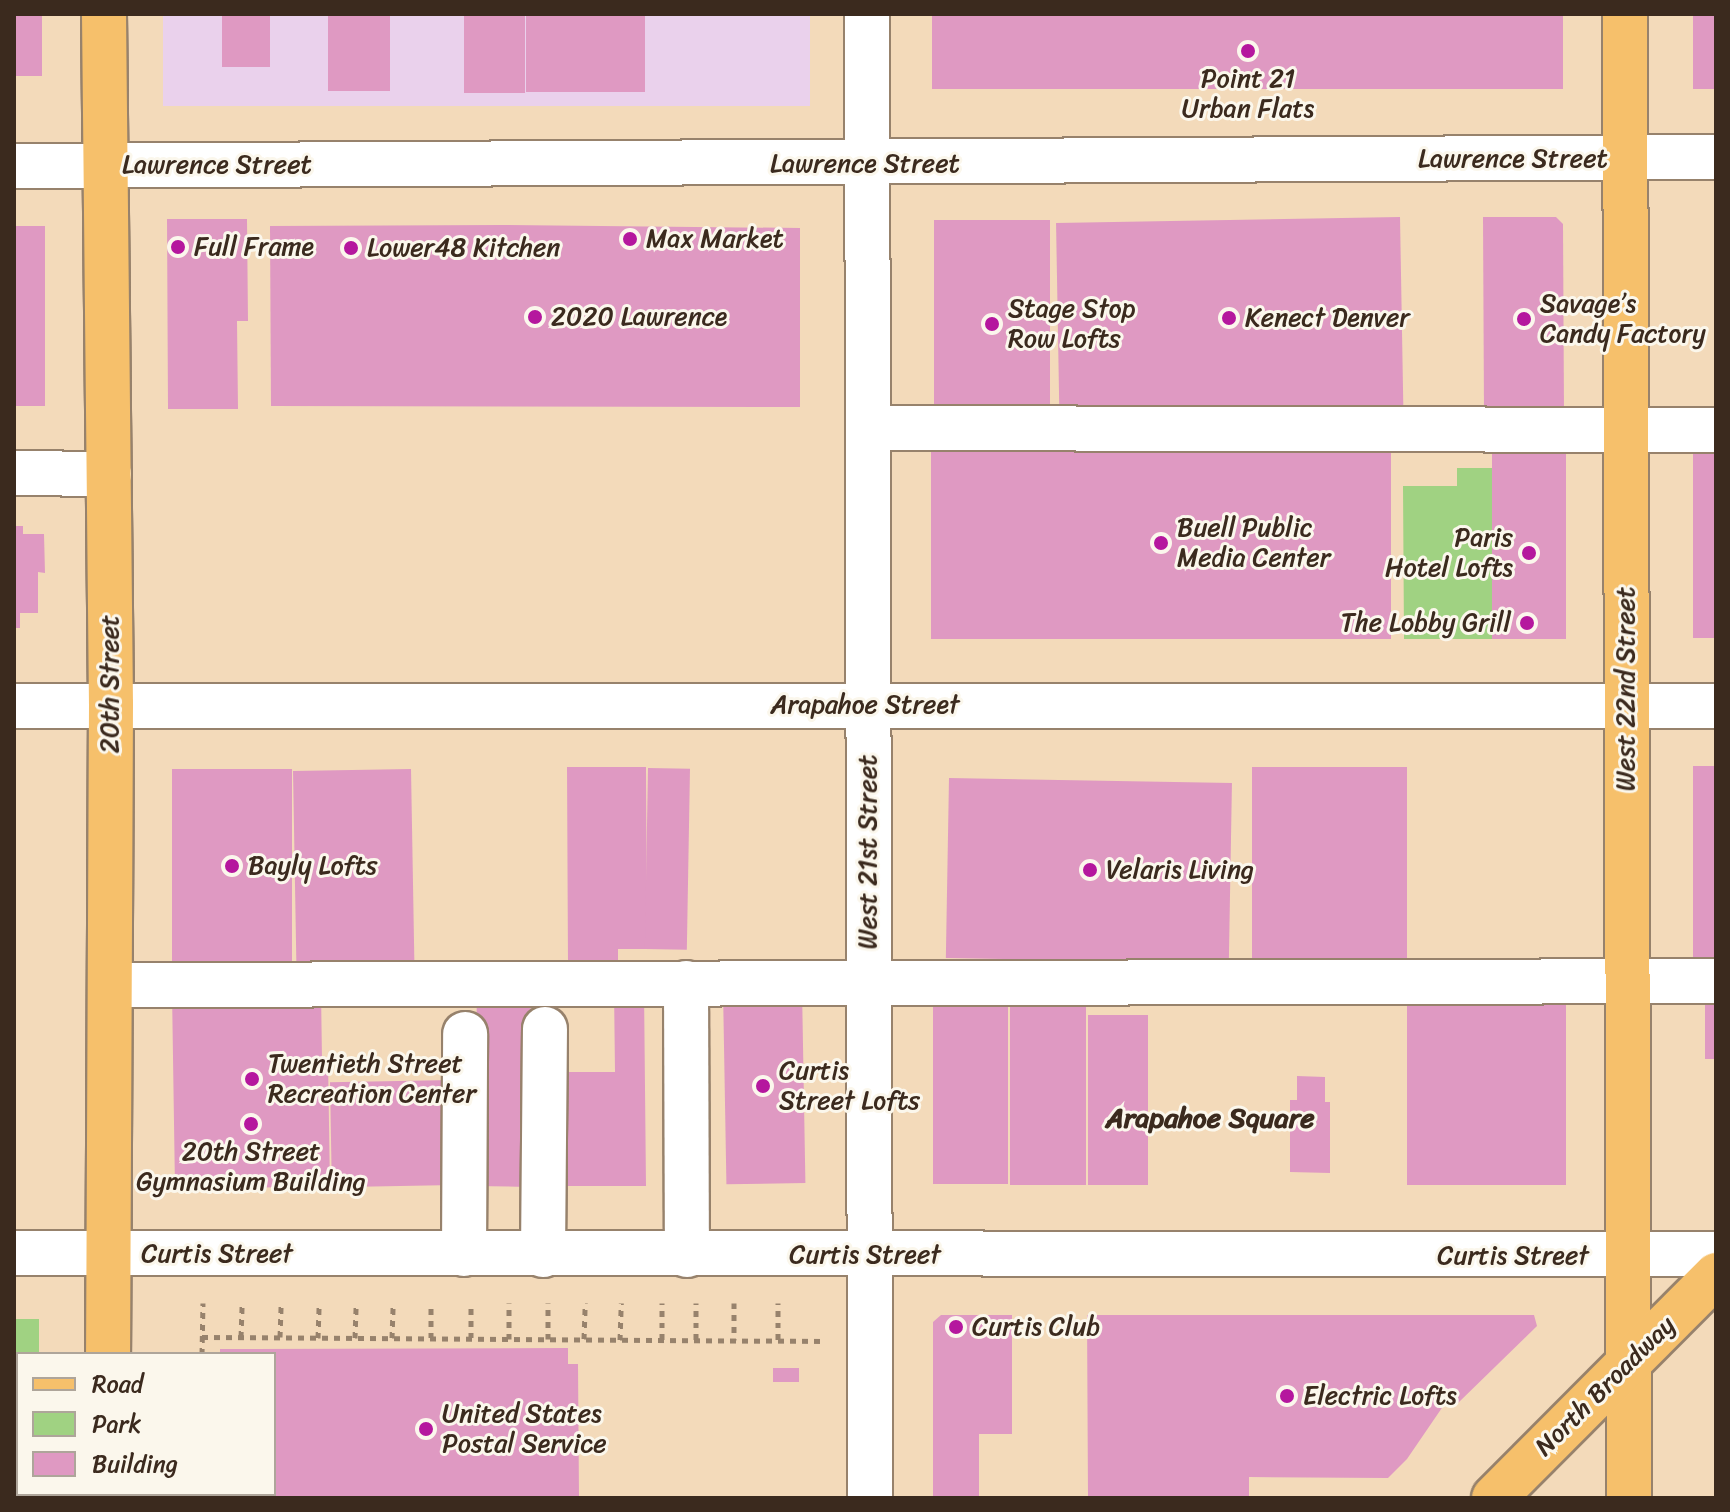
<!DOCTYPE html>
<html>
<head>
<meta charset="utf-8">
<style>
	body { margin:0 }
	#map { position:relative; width:1730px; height:1512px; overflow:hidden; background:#f3daba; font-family:Sriracha,sans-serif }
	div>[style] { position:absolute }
	.built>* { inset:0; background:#ead1ec; transform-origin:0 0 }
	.green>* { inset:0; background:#a0d282 }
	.building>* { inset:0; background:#df99c2; transform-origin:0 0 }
	.path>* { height:5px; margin-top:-2.5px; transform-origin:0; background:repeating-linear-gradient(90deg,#97826c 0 6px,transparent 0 12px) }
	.roads { filter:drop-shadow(2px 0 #97826c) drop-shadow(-2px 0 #97826c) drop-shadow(0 2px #97826c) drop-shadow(0 -2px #97826c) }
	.minor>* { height:44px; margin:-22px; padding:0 22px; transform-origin:22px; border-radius:22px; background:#fff }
	.major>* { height:44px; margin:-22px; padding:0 22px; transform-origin:22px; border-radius:22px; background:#f6c06b }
	.dots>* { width:22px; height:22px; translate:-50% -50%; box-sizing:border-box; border:4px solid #fbf7ec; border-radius:50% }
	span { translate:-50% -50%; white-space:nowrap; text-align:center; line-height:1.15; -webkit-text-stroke:6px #fbf7ec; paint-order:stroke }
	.poi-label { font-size:26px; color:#3b2a1e }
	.left { translate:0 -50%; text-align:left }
	.right { translate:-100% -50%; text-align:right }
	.street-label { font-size:26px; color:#3b2a1e }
	.neighbourhood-label { font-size:28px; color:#3b2a1e; font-weight:700 }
	.frame { position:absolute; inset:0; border:16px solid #3b2a1e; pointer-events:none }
	.legend { position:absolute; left:16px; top:1352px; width:260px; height:144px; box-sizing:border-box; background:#fbf7ec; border:2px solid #aea59a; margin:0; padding:10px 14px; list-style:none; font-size:24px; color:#3b2a1e }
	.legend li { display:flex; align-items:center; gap:16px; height:40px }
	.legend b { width:40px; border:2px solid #aea59a }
</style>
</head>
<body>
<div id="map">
	<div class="built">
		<i style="left:163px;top:14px;width:647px;height:92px"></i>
	</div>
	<div class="green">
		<i style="clip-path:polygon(1457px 468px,1492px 468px,1493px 639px,1404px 639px,1403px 486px,1457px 486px)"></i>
		<i style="clip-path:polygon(14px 1319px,39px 1319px,39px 1354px,18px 1354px,18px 1494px,38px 1494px,38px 1498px,14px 1498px)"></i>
	</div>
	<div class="building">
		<i style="left:14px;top:14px;width:28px;height:62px"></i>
		<i style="left:222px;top:14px;width:48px;height:53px"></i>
		<i style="left:328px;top:14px;width:62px;height:77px"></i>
		<i style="left:464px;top:14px;width:61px;height:79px"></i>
		<i style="left:526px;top:14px;width:119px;height:78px"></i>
		<i style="left:932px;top:14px;width:631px;height:75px"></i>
		<i style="left:1693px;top:14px;width:23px;height:75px"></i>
		<i style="left:1400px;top:217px;width:200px;height:344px;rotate:89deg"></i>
		<i style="clip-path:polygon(1483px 217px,1556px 217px,1563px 224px,1564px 413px,1484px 413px)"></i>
		<i style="clip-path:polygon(167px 219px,247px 219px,248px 321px,237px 321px,238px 409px,168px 409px)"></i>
		<i style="left:934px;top:220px;width:116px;height:199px"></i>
		<i style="clip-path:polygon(501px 225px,800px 228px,800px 407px,271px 406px,270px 226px)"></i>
		<i style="left:14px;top:226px;width:31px;height:180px"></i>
		<i style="left:1693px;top:440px;width:23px;height:198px"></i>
		<i style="left:1492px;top:442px;width:74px;height:197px"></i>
		<i style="left:1391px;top:445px;width:194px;height:460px;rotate:90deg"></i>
		<i style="clip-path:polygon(14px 526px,23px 526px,23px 534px,44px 534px,45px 573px,38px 572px,38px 613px,20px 613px,20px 628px,14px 628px)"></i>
		<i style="left:1693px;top:766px;width:23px;height:193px"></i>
		<i style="clip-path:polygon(567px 767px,646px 767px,647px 949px,618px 949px,618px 966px,568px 966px)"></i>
		<i style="left:1252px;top:767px;width:155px;height:198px"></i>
		<i style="left:648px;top:768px;width:42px;height:181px;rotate:1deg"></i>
		<i style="left:172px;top:769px;width:120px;height:193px"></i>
		<i style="left:411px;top:769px;width:193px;height:118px;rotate:89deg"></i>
		<i style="left:949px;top:778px;width:283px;height:180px;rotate:1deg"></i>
		<i style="left:802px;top:988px;width:195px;height:79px;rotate:89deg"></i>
		<i style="left:1705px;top:988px;width:11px;height:71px"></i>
		<i style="clip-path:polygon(614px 989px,644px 989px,646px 1186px,553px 1186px,552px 1072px,615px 1072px)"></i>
		<i style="clip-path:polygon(321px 991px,322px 1060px,328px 1060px,330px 1187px,175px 1188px,172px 992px)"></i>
		<i style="left:477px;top:991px;width:54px;height:195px;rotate:1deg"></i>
		<i style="left:1407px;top:991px;width:159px;height:194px"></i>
		<i style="left:933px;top:992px;width:75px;height:192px"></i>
		<i style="left:1010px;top:992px;width:76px;height:193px"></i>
		<i style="left:1088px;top:1015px;width:60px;height:170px"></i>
		<i style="clip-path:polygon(1297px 1076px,1325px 1077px,1325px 1102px,1330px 1102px,1330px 1173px,1290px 1172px,1290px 1100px,1297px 1100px)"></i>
		<i style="left:453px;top:1080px;width:105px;height:123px;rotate:89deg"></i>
		<i style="clip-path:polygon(941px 1315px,1012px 1315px,1012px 1434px,979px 1434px,979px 1498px,933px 1498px,933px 1322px)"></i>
		<i style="clip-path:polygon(1087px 1315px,1534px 1315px,1537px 1326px,1458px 1403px,1448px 1399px,1407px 1459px,1388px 1478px,1249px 1477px,1249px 1498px,1088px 1498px)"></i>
		<i style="clip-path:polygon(568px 1348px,568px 1364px,578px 1364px,579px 1498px,174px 1498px,174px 1494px,274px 1494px,274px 1354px,220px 1354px,220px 1349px)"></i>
		<i style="left:773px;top:1368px;width:26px;height:14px"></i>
	</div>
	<div class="path">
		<i style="left:734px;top:1303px;width:37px;rotate:90deg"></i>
		<i style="left:202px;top:1337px;width:624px;rotate:0.37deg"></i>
		<i style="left:241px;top:1337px;width:34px;rotate:-88deg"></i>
		<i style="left:280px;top:1337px;width:34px;rotate:-88deg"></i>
		<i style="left:318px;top:1338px;width:35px;rotate:-88deg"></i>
		<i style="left:355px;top:1338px;width:35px;rotate:-88deg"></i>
		<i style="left:392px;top:1338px;width:35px;rotate:-88deg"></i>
		<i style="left:431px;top:1338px;width:35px;rotate:-90deg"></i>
		<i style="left:471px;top:1338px;width:35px;rotate:-90deg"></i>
		<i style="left:509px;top:1339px;width:36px;rotate:-90deg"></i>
		<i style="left:548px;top:1339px;width:36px;rotate:-90deg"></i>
		<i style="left:584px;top:1339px;width:36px;rotate:-88deg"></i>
		<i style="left:620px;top:1340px;width:37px;rotate:-88deg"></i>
		<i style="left:662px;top:1340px;width:37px;rotate:-90deg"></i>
		<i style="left:696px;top:1340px;width:37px;rotate:-90deg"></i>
		<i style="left:778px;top:1340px;width:37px;rotate:-90deg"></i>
		<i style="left:202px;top:1354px;width:51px;rotate:-88.9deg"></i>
	</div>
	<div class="roads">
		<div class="minor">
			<i style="left:867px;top:14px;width:1484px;rotate:89.88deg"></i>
			<i style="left:14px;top:166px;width:1702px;rotate:-0.3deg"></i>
			<i style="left:868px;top:428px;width:848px;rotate:0.14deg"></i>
			<i style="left:14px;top:473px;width:95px;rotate:0.6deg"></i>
			<i style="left:14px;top:706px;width:1702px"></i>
			<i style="left:686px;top:983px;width:272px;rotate:89.8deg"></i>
			<i style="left:110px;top:985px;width:1606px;rotate:-0.14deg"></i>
			<i style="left:14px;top:1253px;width:1702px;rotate:0.03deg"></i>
			<i style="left:464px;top:1254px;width:220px;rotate:-89.7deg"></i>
			<i style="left:543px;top:1255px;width:226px;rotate:-89.5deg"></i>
		</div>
		<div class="major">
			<i style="left:104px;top:14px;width:690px;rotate:89.42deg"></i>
			<i style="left:111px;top:704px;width:650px;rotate:90.26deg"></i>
			<i style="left:1625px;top:14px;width:1484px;rotate:89.85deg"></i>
			<i style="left:108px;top:1498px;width:4px;rotate:-90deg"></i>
			<i style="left:1494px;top:1498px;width:315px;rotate:-45.1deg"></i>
		</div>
	</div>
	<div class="dots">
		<i style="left:1248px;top:51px;background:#b5179e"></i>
		<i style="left:630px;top:239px;background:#b5179e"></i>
		<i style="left:178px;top:247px;background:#b5179e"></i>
		<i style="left:351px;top:248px;background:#b5179e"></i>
		<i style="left:535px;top:317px;background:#b5179e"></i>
		<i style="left:1229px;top:318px;background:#b5179e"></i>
		<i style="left:1524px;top:319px;background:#b5179e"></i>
		<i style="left:992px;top:324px;background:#b5179e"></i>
		<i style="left:1161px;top:543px;background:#b5179e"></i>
		<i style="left:1529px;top:553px;background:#b5179e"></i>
		<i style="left:1527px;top:623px;background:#b5179e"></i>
		<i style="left:232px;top:866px;background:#b5179e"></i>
		<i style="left:1090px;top:870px;background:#b5179e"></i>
		<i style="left:252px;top:1079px;background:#b5179e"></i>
		<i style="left:763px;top:1086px;background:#b5179e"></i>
		<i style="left:251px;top:1124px;background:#b5179e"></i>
		<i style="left:956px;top:1327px;background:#b5179e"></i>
		<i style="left:1287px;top:1396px;background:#b5179e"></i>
		<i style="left:426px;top:1429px;background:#b5179e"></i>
	</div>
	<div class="poi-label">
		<span style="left:1248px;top:94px">Point 21<br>Urban Flats</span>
		<span class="left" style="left:646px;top:239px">Max Market</span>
		<span class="left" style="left:194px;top:247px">Full Frame</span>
		<span class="left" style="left:367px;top:248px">Lower48 Kitchen</span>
		<span class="left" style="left:1540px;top:319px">Savage’s<br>Candy Factory</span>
		<span class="left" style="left:1008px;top:324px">Stage Stop<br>Row Lofts</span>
		<span class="left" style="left:551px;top:317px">2020 Lawrence</span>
		<span class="left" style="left:1245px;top:318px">Kenect Denver</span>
		<span class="left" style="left:1177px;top:543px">Buell Public<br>Media Center</span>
		<span class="right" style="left:1513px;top:553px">Paris<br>Hotel Lofts</span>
		<span class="right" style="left:1511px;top:623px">The Lobby Grill</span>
		<span class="left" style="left:248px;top:866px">Bayly Lofts</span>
		<span class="left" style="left:1106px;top:870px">Velaris Living</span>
		<span class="left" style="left:268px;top:1079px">Twentieth Street<br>Recreation Center</span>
		<span class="left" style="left:779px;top:1086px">Curtis<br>Street Lofts</span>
		<span style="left:251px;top:1167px">20th Street<br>Gymnasium Building</span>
		<span class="left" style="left:972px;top:1327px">Curtis Club</span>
		<span class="left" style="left:1303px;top:1396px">Electric Lofts</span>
		<span class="left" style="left:442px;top:1429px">United States<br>Postal Service</span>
	</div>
	<div class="street-label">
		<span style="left:1513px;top:159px">Lawrence Street</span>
		<span style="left:865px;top:164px">Lawrence Street</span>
		<span style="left:217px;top:165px">Lawrence Street</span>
		<span style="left:110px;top:684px;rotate:-90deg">20th Street</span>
		<span style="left:1626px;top:689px;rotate:-90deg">West 22nd Street</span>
		<span style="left:865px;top:705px">Arapahoe Street</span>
		<span style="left:868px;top:852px;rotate:-90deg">West 21st Street</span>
		<span style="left:217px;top:1254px">Curtis Street</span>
		<span style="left:865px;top:1255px">Curtis Street</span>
		<span style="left:1513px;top:1256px">Curtis Street</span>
		<span style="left:1605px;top:1386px;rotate:-45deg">North Broadway</span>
	</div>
	<div class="neighbourhood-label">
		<span style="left:1210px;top:1118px">Arapahoe Square</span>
	</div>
	<div class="frame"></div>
	<ul class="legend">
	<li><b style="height:10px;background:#f6c06b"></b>Road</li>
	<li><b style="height:22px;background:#a0d282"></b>Park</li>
	<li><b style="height:22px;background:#df99c2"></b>Building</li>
	</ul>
</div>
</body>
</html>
